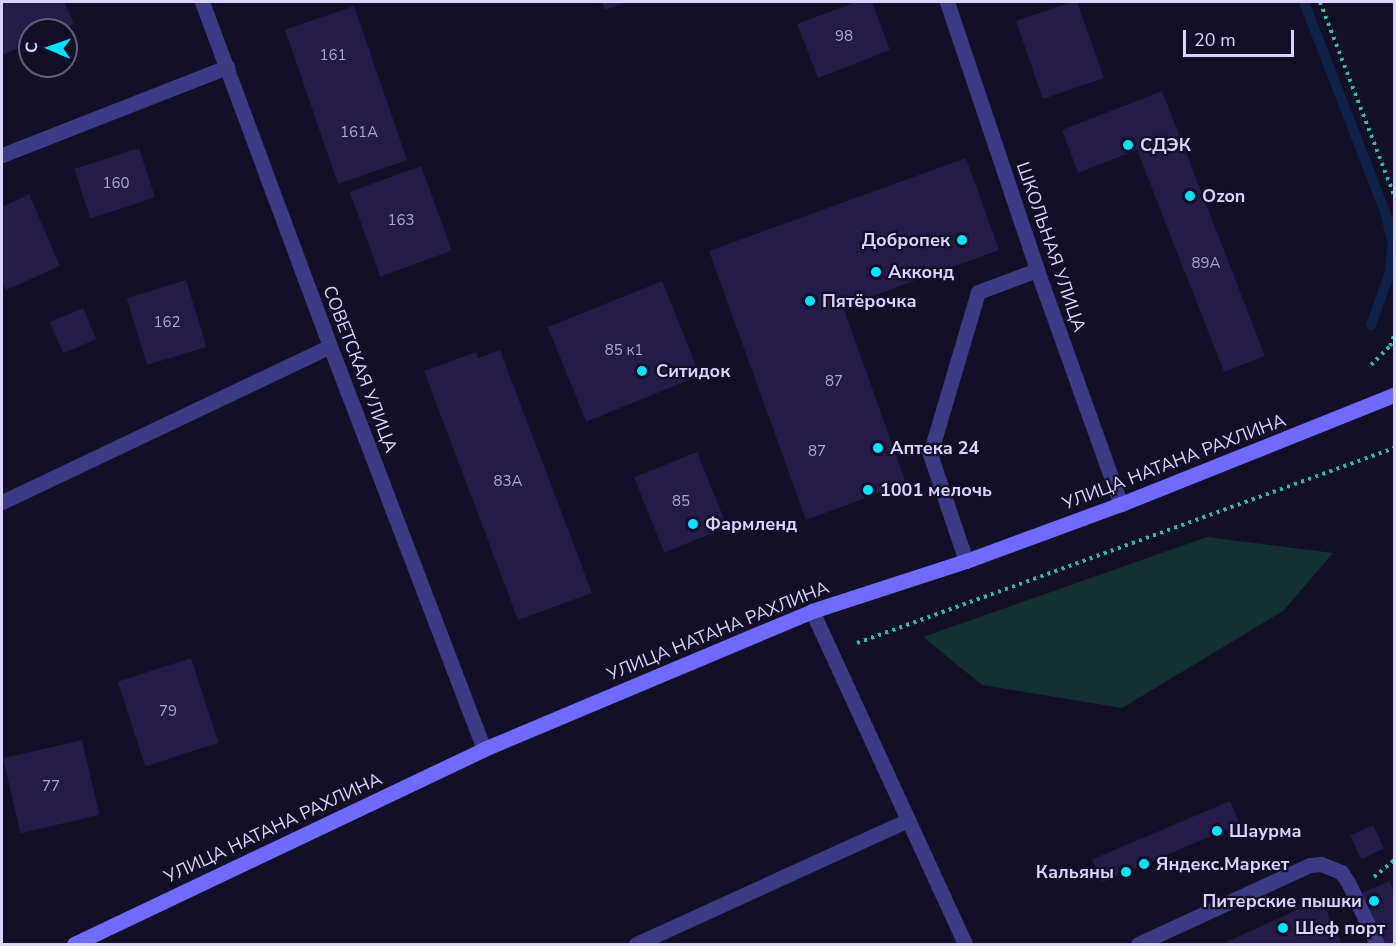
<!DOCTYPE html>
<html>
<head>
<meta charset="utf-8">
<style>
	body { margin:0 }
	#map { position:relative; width:1396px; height:946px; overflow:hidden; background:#130f26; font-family:"Nunito Sans",sans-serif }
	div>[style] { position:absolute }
	.green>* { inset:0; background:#12302f }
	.stream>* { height:10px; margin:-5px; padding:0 5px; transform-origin:5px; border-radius:5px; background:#0c2248 }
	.building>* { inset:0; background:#241b47; transform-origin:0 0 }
	.path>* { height:4px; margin-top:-2px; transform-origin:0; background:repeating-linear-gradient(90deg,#2fb8b0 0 3px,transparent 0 7.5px) }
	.lane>* { height:15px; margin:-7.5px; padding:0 7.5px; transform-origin:7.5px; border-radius:7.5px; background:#3d3a85 }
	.street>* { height:15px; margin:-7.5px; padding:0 7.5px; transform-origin:7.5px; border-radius:7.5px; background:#3d3a85 }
	.secondary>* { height:15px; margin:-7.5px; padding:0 7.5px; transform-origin:7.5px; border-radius:7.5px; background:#6f6bff }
	.dots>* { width:16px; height:16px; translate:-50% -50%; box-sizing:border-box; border:3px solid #130f26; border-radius:50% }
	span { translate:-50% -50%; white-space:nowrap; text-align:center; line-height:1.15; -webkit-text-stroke:4.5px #130f26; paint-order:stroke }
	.number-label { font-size:15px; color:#aca6d1 }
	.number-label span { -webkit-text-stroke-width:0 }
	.poi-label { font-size:18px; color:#d9d4ff; font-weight:700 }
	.left { translate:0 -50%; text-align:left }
	.right { translate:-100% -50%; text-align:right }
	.street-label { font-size:18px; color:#d9d4ff }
	.frame { position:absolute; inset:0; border:3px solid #d9d4ff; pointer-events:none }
	.north { position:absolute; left:18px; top:18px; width:60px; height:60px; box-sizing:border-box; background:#130f26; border:2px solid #625e7d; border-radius:50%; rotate:272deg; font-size:16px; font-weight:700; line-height:24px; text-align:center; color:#d9d4ff }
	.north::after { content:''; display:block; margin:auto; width:21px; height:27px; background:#00e5ff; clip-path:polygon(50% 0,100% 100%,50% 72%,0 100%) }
	.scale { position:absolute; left:1183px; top:30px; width:111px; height:27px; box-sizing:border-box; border:3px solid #d9d4ff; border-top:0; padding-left:8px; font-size:18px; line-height:21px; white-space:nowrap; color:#d9d4ff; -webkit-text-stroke:4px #130f26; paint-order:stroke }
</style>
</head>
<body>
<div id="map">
	<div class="green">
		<i style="clip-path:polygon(1207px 537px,1333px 553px,1283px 611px,1122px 708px,982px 685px,923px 637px)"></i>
	</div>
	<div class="stream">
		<i style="left:1304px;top:2px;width:225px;rotate:68.9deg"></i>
		<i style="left:1385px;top:212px;width:32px;rotate:76deg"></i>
		<i style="left:1393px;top:243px;width:32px;rotate:97deg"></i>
		<i style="left:1389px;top:275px;width:53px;rotate:109.8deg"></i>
	</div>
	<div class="building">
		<i style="clip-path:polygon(2px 2px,64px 2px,74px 24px,60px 30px,30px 30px,30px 43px,2px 55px)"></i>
		<i style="clip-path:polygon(602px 2px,627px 2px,605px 10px)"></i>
		<i style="clip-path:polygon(856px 2px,872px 2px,890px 50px,818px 78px,797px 24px)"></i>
		<i style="clip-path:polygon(1072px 2px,1077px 2px,1104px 78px,1043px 99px,1016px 21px)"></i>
		<i style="left:354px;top:6px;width:163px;height:73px;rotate:71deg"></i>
		<i style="clip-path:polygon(1162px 91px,1265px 356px,1224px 372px,1137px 150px,1078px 173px,1062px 130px)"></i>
		<i style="left:139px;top:148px;width:52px;height:68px;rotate:72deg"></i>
		<i style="clip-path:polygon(966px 158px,999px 250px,843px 307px,906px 483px,806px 520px,709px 251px)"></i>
		<i style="left:421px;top:166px;width:90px;height:76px;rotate:70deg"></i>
		<i style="clip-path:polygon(29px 194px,60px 266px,6px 290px,2px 280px,2px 207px)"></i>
		<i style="left:186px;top:280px;width:70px;height:62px;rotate:73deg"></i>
		<i style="left:662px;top:281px;width:102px;height:123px;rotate:68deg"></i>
		<i style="left:83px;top:308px;width:34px;height:36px;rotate:67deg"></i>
		<i style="clip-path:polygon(500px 350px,592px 593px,518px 620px,424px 371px,476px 352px,478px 358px)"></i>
		<i style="left:697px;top:452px;width:81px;height:68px;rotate:68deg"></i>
		<i style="left:191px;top:658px;width:89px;height:77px;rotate:72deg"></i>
		<i style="left:82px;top:740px;width:77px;height:81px;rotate:77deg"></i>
		<i style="left:1230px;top:801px;width:25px;height:150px;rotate:67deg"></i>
		<i style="left:1373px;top:825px;width:26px;height:25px;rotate:65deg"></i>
		<i style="clip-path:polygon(1390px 881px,1394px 892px,1394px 944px,1384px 944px,1362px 893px)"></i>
		<i style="clip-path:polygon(1321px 899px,1342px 944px,1222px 944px)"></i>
	</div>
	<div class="path">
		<i style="left:1320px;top:2px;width:207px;rotate:69deg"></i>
		<i style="left:1371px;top:365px;width:27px;rotate:-45deg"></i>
		<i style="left:1390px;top:346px;width:11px;rotate:-68deg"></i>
		<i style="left:857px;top:643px;width:571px;rotate:-19.96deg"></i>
		<i style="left:1374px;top:877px;width:26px;rotate:-40deg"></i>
	</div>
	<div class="lane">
		<i style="left:2px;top:155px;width:242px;rotate:-21.4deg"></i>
		<i style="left:2px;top:502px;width:363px;rotate:-25.4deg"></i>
		<i style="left:966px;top:561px;width:113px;rotate:-108.6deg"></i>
		<i style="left:930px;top:454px;width:169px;rotate:-73.5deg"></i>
		<i style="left:978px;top:292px;width:63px;rotate:-20.4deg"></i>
		<i style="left:636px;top:944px;width:299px;rotate:-24.5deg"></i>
		<i style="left:1138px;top:944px;width:189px;rotate:-24.7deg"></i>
		<i style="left:1310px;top:865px;width:11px;rotate:-5deg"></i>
		<i style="left:1321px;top:864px;width:22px;rotate:22deg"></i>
		<i style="left:1341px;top:872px;width:12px;rotate:55deg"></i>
		<i style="left:1348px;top:882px;width:68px;rotate:64.9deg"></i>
	</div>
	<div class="street">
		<i style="left:202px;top:2px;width:367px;rotate:69.6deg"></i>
		<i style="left:330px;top:346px;width:431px;rotate:69.1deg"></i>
		<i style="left:947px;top:2px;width:283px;rotate:71.4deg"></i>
		<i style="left:1037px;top:270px;width:249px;rotate:70.3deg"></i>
		<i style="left:812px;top:611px;width:366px;rotate:65.3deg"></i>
	</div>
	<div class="secondary">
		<i style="left:74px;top:944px;width:454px;rotate:-25.4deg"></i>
		<i style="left:484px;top:749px;width:356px;rotate:-22.8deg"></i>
		<i style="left:812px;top:611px;width:162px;rotate:-18deg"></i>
		<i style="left:966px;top:561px;width:165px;rotate:-20.2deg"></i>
		<i style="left:1121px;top:504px;width:294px;rotate:-21.8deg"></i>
	</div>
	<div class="dots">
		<i style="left:1128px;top:145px;background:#00e5ff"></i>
		<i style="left:1190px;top:196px;background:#00e5ff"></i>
		<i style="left:962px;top:240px;background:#00e5ff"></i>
		<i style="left:876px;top:272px;background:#00e5ff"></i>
		<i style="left:810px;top:301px;background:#00e5ff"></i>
		<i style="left:642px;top:371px;background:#00e5ff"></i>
		<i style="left:878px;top:448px;background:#00e5ff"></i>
		<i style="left:868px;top:490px;background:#00e5ff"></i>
		<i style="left:693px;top:524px;background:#00e5ff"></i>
		<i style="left:1217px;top:831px;background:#00e5ff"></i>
		<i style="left:1144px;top:864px;background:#00e5ff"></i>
		<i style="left:1126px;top:872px;background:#00e5ff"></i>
		<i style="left:1374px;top:901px;background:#00e5ff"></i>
		<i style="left:1283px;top:928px;background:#00e5ff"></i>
	</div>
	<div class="number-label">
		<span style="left:844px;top:37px">98</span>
		<span style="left:333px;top:56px">161</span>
		<span style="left:359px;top:133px">161А</span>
		<span style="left:116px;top:184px">160</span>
		<span style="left:401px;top:221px">163</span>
		<span style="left:1206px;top:264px">89А</span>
		<span style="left:167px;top:323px">162</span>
		<span style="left:624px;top:351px">85 к1</span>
		<span style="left:834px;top:382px">87</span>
		<span style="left:817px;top:452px">87</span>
		<span style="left:508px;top:482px">83А</span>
		<span style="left:681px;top:502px">85</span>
		<span style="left:168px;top:712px">79</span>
		<span style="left:51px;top:787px">77</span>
	</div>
	<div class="poi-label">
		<span class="left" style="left:1140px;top:145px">СДЭК</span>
		<span class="left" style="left:1202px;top:196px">Ozon</span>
		<span class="right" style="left:950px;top:240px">Добропек</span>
		<span class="left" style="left:888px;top:272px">Акконд</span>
		<span class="left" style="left:822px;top:301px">Пятёрочка</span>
		<span class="left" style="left:656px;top:371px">Ситидок</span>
		<span class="left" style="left:890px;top:448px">Аптека 24</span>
		<span class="left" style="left:880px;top:490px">1001 мелочь</span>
		<span class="left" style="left:705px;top:524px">Фармленд</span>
		<span class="left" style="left:1229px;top:831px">Шаурма</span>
		<span class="left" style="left:1156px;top:864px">Яндекс.Маркет</span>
		<span class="right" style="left:1114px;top:872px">Кальяны</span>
		<span class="right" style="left:1362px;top:901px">Питерские пышки</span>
		<span class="left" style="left:1295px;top:928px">Шеф порт</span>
	</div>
	<div class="street-label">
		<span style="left:1051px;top:247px;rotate:71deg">ШКОЛЬНАЯ УЛИЦА</span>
		<span style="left:360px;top:369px;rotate:69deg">СОВЕТСКАЯ УЛИЦА</span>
		<span style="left:1174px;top:462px;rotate:-21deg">УЛИЦА НАТАНА РАХЛИНА</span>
		<span style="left:718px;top:631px;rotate:-22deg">УЛИЦА НАТАНА РАХЛИНА</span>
		<span style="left:273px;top:828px;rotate:-25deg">УЛИЦА НАТАНА РАХЛИНА</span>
	</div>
	<div class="frame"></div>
	<div class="north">С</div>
	<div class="scale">20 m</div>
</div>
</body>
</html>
